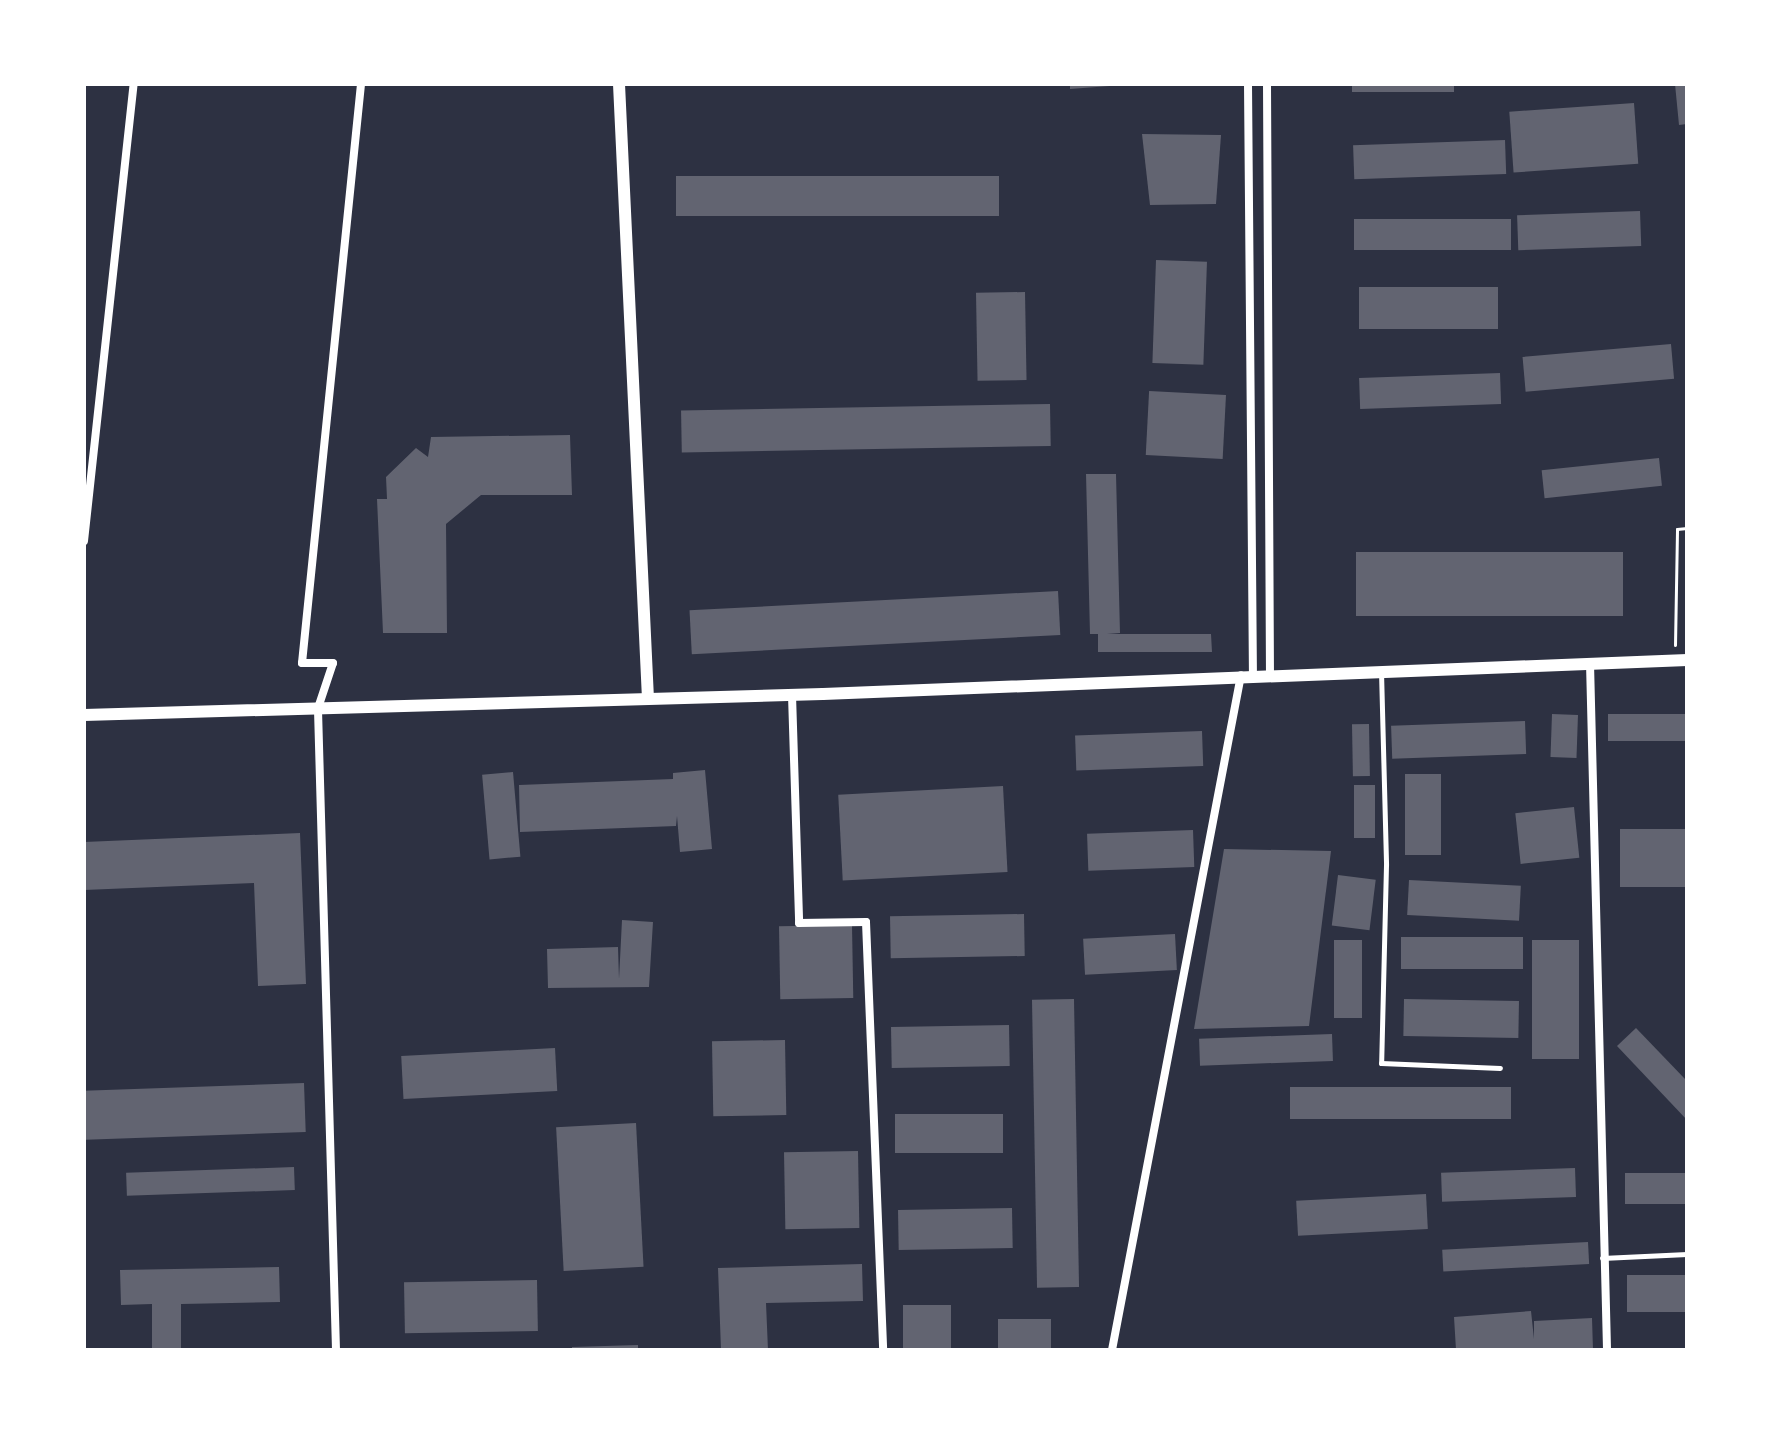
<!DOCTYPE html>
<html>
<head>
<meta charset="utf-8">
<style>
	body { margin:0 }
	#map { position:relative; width:1771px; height:1434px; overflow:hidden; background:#2d3142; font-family:Karla,sans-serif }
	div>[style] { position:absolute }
	.building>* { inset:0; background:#626471; transform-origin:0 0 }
	.path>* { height:3px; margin:-1.5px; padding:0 1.5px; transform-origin:1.5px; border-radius:1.5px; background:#fff }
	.service>* { height:5px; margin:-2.5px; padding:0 2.5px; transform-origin:2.5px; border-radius:2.5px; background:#fff }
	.minor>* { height:8px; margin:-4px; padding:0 4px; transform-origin:4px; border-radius:4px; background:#fff }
	.tertiary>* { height:12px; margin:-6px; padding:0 6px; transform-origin:6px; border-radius:6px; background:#fff }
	span { translate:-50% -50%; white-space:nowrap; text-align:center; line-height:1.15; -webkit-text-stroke:8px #fff; paint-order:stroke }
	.frame { position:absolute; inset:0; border:86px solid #fff; pointer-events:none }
</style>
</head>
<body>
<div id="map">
	<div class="building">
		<i style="clip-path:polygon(1070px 84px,1136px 84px,1070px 89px)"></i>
		<i style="left:1352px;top:84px;width:102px;height:8px"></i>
		<i style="clip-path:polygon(1675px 84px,1687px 84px,1687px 124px,1679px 125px)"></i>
		<i style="left:1634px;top:103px;width:61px;height:125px;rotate:86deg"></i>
		<i style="clip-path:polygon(1142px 134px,1221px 135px,1216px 204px,1150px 205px)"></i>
		<i style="left:1505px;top:140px;width:34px;height:152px;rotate:88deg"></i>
		<i style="left:999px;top:176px;width:40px;height:323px;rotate:90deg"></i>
		<i style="left:1640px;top:211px;width:35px;height:123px;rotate:88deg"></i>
		<i style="left:1511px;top:219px;width:31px;height:157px;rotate:90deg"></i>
		<i style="left:1156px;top:260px;width:51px;height:103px;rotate:2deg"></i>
		<i style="left:1359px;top:287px;width:139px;height:42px"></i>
		<i style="left:1025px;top:292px;width:88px;height:49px;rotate:89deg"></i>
		<i style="left:1671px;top:344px;width:35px;height:149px;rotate:85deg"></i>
		<i style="left:1500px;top:373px;width:31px;height:141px;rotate:88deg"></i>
		<i style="left:1226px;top:395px;width:64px;height:77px;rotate:93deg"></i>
		<i style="left:1050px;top:404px;width:42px;height:369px;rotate:89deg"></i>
		<i style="clip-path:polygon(570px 435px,572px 495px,481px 495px,446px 524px,447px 633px,383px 633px,377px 499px,387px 499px,386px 477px,416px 448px,428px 457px,431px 437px)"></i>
		<i style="left:1659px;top:458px;width:28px;height:118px;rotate:84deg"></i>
		<i style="clip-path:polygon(1086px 474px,1116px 474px,1120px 633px,1107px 634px,1211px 634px,1212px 652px,1098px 652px,1098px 634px,1090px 634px)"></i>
		<i style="left:1356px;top:552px;width:267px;height:64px"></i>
		<i style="left:1058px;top:591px;width:44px;height:369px;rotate:87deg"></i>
		<i style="left:1552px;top:714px;width:26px;height:43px;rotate:2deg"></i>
		<i style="left:1687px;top:714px;width:27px;height:79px;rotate:90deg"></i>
		<i style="left:1525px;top:721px;width:33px;height:134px;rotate:88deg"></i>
		<i style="left:1369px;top:724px;width:52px;height:17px;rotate:89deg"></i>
		<i style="left:1202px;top:731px;width:35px;height:127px;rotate:88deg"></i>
		<i style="clip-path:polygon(705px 770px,712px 849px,680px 852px,677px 816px,676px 826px,520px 832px,519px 785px,673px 779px,673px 773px)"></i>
		<i style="left:513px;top:772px;width:85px;height:31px;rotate:85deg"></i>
		<i style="left:1405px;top:774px;width:36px;height:81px"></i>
		<i style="left:1354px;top:785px;width:21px;height:53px"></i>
		<i style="left:1003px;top:786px;width:86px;height:165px;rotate:87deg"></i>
		<i style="left:1574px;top:807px;width:51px;height:59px;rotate:84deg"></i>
		<i style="left:1687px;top:829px;width:58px;height:67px;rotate:90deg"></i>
		<i style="left:1193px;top:830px;width:37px;height:106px;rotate:88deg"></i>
		<i style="clip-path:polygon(300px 833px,306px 984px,258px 986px,254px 883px,84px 890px,84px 842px)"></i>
		<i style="clip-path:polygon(1224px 849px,1331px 851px,1309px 1026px,1194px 1029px)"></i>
		<i style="left:1338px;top:875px;width:38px;height:51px;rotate:7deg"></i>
		<i style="left:1409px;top:880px;width:112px;height:35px;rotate:3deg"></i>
		<i style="left:1024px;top:914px;width:42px;height:134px;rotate:89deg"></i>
		<i style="clip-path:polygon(622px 920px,653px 922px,649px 987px,548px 988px,547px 949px,618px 947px,619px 979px)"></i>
		<i style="left:852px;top:925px;width:73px;height:73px;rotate:89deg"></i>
		<i style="left:1175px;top:934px;width:36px;height:92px;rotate:87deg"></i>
		<i style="left:1401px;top:937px;width:122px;height:32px"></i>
		<i style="left:1334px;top:940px;width:28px;height:78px"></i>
		<i style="left:1532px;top:940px;width:47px;height:119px"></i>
		<i style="left:1074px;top:999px;width:288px;height:42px;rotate:89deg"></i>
		<i style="left:1404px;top:999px;width:115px;height:37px;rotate:1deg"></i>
		<i style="left:1009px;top:1025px;width:41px;height:118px;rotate:89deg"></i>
		<i style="clip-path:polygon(1636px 1028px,1685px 1079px,1687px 1120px,1617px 1046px)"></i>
		<i style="left:1332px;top:1034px;width:27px;height:133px;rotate:88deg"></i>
		<i style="left:785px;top:1040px;width:75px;height:73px;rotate:89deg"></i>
		<i style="left:555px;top:1048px;width:43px;height:154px;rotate:87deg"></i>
		<i style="left:304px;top:1083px;width:49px;height:220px;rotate:88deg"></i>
		<i style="left:1290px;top:1087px;width:221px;height:32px"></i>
		<i style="left:1003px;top:1114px;width:39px;height:108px;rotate:90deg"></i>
		<i style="left:636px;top:1123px;width:144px;height:80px;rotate:87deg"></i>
		<i style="left:858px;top:1151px;width:77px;height:74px;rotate:89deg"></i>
		<i style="left:294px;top:1167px;width:23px;height:168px;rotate:88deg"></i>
		<i style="left:1575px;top:1168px;width:29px;height:134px;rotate:88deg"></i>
		<i style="left:1687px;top:1173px;width:31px;height:62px;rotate:90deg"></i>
		<i style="left:1426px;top:1194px;width:35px;height:130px;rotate:87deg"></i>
		<i style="left:1012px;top:1208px;width:40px;height:114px;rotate:89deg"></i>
		<i style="left:1588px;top:1242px;width:22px;height:146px;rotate:87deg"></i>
		<i style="clip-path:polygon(862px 1264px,863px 1301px,766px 1303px,768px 1350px,721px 1350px,718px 1268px)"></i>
		<i style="clip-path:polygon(279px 1267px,280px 1302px,181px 1304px,181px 1350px,152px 1350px,152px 1304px,121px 1305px,120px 1270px)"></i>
		<i style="left:1687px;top:1275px;width:37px;height:60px;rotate:90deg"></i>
		<i style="left:537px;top:1280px;width:51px;height:133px;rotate:89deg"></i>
		<i style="left:903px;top:1305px;width:48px;height:45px"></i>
		<i style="clip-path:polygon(1531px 1311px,1534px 1339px,1534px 1321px,1592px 1318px,1593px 1350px,1456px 1350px,1454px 1317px)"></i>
		<i style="left:1051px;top:1319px;width:31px;height:53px;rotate:90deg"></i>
		<i style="clip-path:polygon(638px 1345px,638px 1350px,572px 1350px,572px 1347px)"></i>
	</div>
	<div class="path">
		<i style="left:1675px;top:645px;width:116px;rotate:-89deg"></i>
		<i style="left:1677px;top:529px;width:10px;rotate:-6deg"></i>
	</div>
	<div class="service">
		<i style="left:1381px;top:671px;width:194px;rotate:88.5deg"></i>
		<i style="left:1386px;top:865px;width:198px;rotate:91.4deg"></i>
		<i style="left:1381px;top:1063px;width:119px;rotate:2.4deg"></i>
		<i style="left:1602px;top:1258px;width:85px;rotate:-2.7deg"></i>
	</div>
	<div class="minor">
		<i style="left:1248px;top:84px;width:591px;rotate:89.52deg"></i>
		<i style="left:1267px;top:84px;width:590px;rotate:89.71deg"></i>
		<i style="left:84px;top:541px;width:460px;rotate:-83.8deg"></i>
		<i style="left:1590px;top:663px;width:687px;rotate:88.58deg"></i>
		<i style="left:792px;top:695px;width:228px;rotate:88.2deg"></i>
		<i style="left:799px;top:923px;width:67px;rotate:-0.9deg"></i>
		<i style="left:866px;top:922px;width:428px;rotate:87.7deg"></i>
		<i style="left:336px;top:1350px;width:642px;rotate:-91.61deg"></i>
		<i style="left:318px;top:708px;width:47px;rotate:-71.6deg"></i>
		<i style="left:333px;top:663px;width:31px;rotate:180deg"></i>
		<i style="left:302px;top:663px;width:582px;rotate:-84.18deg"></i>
		<i style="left:1112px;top:1350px;width:687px;rotate:-79.18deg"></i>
	</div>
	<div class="tertiary">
		<i style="left:619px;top:84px;width:615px;rotate:87.3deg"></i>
		<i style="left:84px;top:715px;width:739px;rotate:-1.63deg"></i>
		<i style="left:823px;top:694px;width:865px;rotate:-2.25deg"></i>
	</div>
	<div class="frame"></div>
</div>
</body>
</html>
